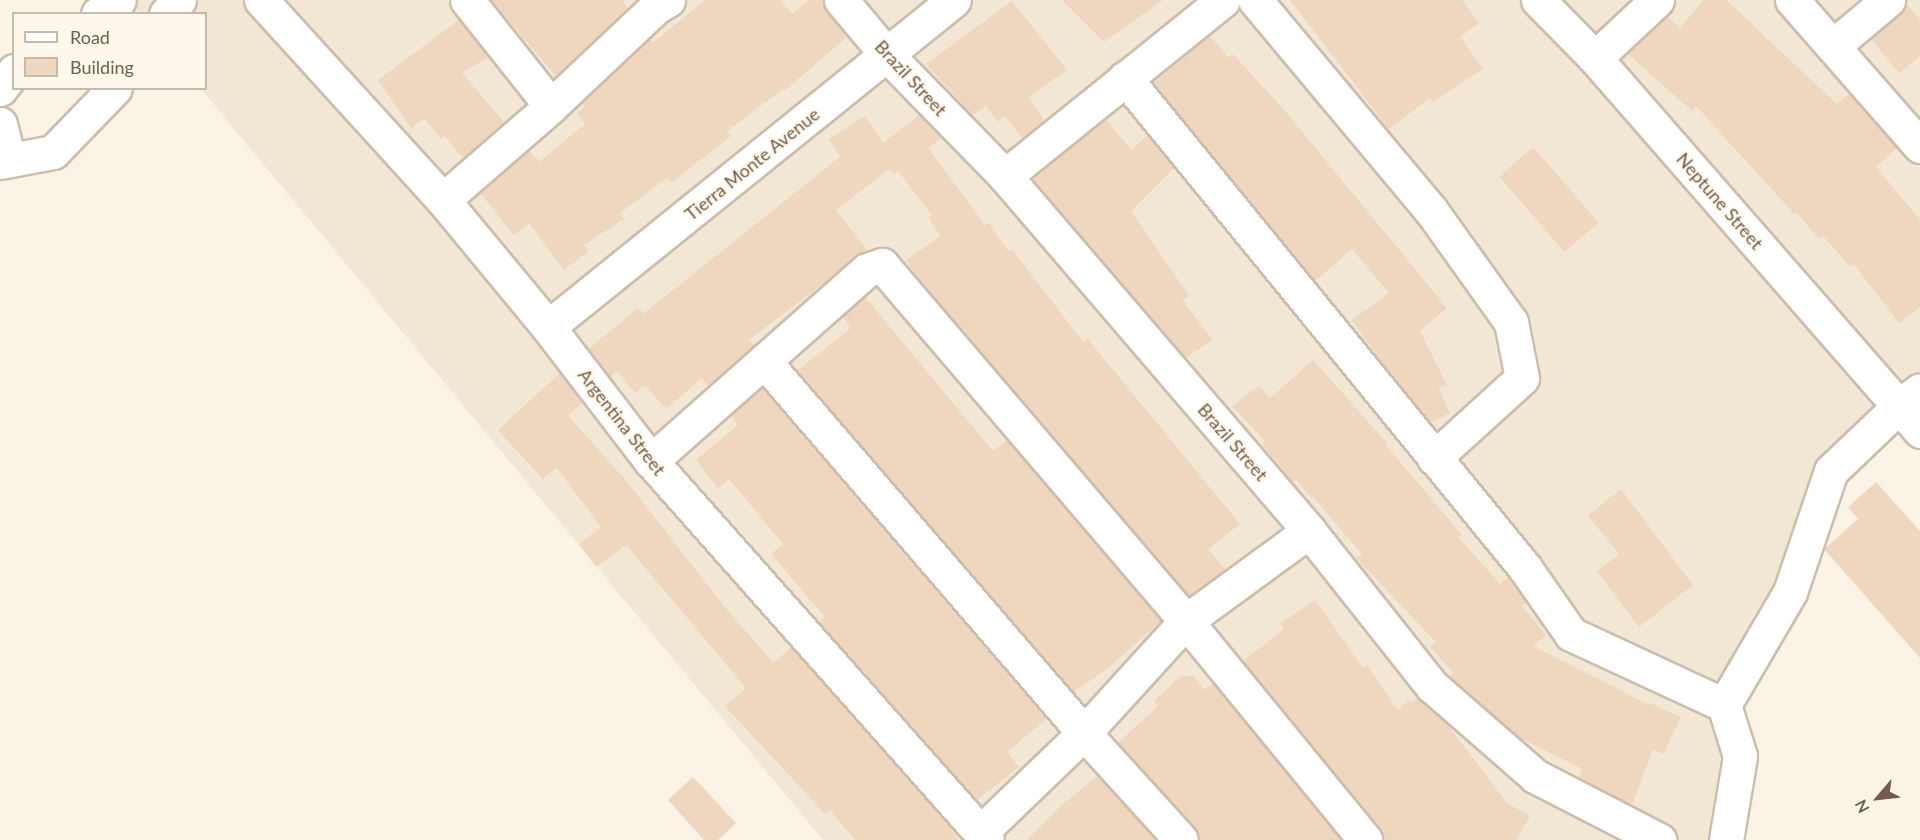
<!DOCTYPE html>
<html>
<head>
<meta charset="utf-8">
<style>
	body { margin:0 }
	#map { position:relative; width:1920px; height:840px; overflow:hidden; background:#fbf4e6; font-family:Lato,sans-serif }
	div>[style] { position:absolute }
	.residential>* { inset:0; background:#f2e7d5 }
	.building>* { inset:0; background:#eed6bf; transform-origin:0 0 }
	.roads { filter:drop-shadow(2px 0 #ccbdad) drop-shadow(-2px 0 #ccbdad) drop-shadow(0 2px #ccbdad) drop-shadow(0 -2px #ccbdad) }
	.minor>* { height:33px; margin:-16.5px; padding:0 16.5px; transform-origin:16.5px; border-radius:16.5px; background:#fff }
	span { translate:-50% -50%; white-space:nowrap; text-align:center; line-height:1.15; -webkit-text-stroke:4.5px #fef8ec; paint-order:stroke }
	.street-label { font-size:18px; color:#725d4c }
	.legend { position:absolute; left:12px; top:12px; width:195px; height:78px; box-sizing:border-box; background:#fef8ec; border:2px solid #c6baac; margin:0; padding:8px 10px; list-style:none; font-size:18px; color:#725d4c }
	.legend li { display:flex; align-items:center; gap:12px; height:30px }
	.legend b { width:30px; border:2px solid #c6baac }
	.north { position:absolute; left:1848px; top:768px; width:60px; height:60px; -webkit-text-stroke:4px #fef8ec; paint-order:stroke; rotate:242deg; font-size:16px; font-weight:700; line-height:24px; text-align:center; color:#725d4c }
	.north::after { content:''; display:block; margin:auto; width:21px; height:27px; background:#725d4c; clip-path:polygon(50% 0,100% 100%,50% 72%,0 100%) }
</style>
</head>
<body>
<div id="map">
	<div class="residential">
		<i style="clip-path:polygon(127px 0,1920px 0,1920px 403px,1835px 475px,1731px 702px,1730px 840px,823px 840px,201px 89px,206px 88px,206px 14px,138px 13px)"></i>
	</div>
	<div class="building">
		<i style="clip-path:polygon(491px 0,622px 0,628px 8px,556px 76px)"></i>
		<i style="clip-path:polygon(705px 0,780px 0,792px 14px,809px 0,823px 0,827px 12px,847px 37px,784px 91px,783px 89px,727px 131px,731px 136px,671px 183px,667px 178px,620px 213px,624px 219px,584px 245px,588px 251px,564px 270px,529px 223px,514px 235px,481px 194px,529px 150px,539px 162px,585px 124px,577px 113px,585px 107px,581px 103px,650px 39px,653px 43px)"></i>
		<i style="clip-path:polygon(1062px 0,1163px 0,1104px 42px)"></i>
		<i style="clip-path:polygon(1290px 0,1462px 0,1479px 23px,1460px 37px,1483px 69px,1433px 102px,1430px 98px,1389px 129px)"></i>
		<i style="clip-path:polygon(1704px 0,1726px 0,1837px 104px,1849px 94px,1897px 148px,1876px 167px,1920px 220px,1920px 307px,1899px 323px,1853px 263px,1850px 266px,1823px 236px,1819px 239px,1796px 212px,1794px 214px,1696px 106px,1692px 111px,1628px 54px,1667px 16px,1680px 28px)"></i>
		<i style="clip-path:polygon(1012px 1px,1067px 70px,1028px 97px,1044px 120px,1022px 138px,1005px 116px,998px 122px,986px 106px,972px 115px,926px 64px)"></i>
		<i style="clip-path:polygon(1906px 3px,1920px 20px,1920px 56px,1899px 73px,1871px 39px,1900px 14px)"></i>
		<i style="clip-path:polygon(459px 20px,488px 57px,462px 73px,504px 122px,463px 158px,445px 136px,441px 139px,424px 118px,411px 128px,378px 80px)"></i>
		<i style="clip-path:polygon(1209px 35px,1229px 58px,1233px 54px,1285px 111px,1447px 308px,1420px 331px,1447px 385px,1439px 389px,1450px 413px,1430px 423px,1380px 360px,1352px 320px,1389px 293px,1352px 249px,1315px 281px,1154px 83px)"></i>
		<i style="clip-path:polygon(919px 115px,942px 138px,928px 148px,985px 225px,989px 223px,1008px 251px,1012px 249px,1083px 342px,1087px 338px,1240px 524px,1208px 549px,1225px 569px,1189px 596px,917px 278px,906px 260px,941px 236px,928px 218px,932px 215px,898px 171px,894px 174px,889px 169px,836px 210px,867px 250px,855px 256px,820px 286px,749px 340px,754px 345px,708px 386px,702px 378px,666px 409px,645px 385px,635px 393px,617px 371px,610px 377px,589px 349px,638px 308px,643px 314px,840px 157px,829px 139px,865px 116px,883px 143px)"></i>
		<i style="clip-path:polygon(1106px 119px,1131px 150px,1148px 135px,1174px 168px,1131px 211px,1189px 296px,1183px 301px,1212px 340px,1186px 358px,1033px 180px)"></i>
		<i style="left:1533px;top:147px;width:100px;height:45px;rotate:49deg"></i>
		<i style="clip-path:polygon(865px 297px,993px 451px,1007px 440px,1161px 621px,1108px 668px,1074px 692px,797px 371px,851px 328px,843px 317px)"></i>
		<i style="clip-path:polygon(1313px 360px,1387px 443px,1385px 444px,1462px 535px,1458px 537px,1500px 584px,1508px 577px,1515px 586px,1526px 602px,1522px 606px,1546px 635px,1533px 646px,1649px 705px,1650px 703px,1681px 717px,1663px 754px,1653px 749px,1632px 805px,1579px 777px,1582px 769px,1520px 738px,1449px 676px,1454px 673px,1430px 647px,1436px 642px,1356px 558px,1362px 554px,1313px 497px,1311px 498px,1296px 479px,1293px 482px,1262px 444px,1265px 441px,1232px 406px,1259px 386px,1270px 398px)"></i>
		<i style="clip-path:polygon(560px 373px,582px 403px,568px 416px,623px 477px,728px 611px,774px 663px,791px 647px,948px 824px,958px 840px,855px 840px,830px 810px,825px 814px,725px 706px,746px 688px,626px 545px,596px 567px,579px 544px,601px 527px,556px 467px,543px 479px,498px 430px)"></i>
		<i style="clip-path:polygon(762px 388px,1046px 719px,1007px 752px,1019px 767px,977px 800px,819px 622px,825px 617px,771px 554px,783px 544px,729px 479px,718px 488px,696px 460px,738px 425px,731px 415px)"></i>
		<i style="clip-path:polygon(1876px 482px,1920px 531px,1920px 658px,1824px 549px,1858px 519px,1848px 507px)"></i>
		<i style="clip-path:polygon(1621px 489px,1693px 585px,1639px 627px,1597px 571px,1619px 554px,1588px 516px)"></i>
		<i style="clip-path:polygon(1315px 600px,1363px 668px,1367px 665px,1398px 710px,1408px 700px,1411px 703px,1418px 698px,1447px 724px,1507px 803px,1530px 816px,1516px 840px,1383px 840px,1380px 828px,1243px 661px,1284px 629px,1280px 624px)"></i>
		<i style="clip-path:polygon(1181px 676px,1193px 676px,1205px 690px,1213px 683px,1341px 840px,1199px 840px,1195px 827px,1118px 743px,1158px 706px,1154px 701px)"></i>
		<i style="clip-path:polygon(1097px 776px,1156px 840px,1027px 840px,1061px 806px)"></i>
		<i style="clip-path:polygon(693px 777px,736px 823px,718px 840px,704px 840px,668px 800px)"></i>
	</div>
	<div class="roads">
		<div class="minor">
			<i style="left:261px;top:0;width:270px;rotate:47.7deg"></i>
			<i style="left:443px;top:200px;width:165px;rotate:50.4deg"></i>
			<i style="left:548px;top:327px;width:169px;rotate:52.5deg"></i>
			<i style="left:651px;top:461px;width:506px;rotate:48.44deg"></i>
			<i style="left:467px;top:0;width:135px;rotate:51.6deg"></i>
			<i style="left:841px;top:0;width:72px;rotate:50.1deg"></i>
			<i style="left:887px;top:55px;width:169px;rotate:45.7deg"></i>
			<i style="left:1005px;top:176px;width:467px;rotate:49.4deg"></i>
			<i style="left:1309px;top:531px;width:198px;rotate:51.6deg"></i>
			<i style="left:1432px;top:686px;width:137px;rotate:41.1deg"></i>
			<i style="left:1535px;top:776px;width:140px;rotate:27.3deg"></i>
			<i style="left:1255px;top:0;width:273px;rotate:50.1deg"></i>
			<i style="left:1430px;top:209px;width:139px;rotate:54.4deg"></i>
			<i style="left:1511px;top:322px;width:57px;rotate:78.9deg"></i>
			<i style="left:1522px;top:378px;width:119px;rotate:137.7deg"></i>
			<i style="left:1538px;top:0;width:81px;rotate:45.5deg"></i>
			<i style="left:1595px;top:58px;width:495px;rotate:48.9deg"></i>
			<i style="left:1792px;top:0;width:194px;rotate:48.8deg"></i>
			<i style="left:98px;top:14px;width:25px;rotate:-34deg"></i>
			<i style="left:166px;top:14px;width:19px;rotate:-47deg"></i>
			<i style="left:1833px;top:46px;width:72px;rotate:-39.9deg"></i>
			<i style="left:1595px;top:58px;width:85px;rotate:-43.1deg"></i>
			<i style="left:1125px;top:78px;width:633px;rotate:50.77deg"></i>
			<i style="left:1525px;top:568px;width:80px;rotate:55.1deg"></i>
			<i style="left:1571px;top:634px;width:169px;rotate:24.9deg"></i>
			<i style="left:0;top:89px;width:23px;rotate:-52deg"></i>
			<i style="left:0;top:124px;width:36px;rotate:76deg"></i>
			<i style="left:0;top:162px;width:54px;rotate:-10.7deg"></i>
			<i style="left:53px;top:152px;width:89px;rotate:-45.9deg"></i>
			<i style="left:1005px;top:176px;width:280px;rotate:-38.9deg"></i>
			<i style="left:443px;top:200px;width:143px;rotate:-41deg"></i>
			<i style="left:551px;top:106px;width:144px;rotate:-43.3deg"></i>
			<i style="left:656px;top:7px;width:14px;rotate:-30deg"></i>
			<i style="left:548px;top:327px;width:521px;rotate:-38.85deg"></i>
			<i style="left:764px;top:361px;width:491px;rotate:49.3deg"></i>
			<i style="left:1084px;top:733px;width:144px;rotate:47.8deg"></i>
			<i style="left:651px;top:461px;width:288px;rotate:-41.5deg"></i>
			<i style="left:867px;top:270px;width:16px;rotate:-18deg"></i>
			<i style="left:882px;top:265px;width:468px;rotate:49.5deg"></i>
			<i style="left:1186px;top:621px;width:283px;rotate:50.7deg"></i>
			<i style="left:981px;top:832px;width:143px;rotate:-43.9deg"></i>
			<i style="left:1084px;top:733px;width:151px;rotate:-47.7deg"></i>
			<i style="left:1186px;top:621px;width:152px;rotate:-36.2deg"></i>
			<i style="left:1726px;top:840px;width:85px;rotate:-80.5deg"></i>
			<i style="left:1740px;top:756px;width:53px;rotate:-107.4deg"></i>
			<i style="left:1724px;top:705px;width:131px;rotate:-59.7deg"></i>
			<i style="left:1790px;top:592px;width:128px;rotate:-71.3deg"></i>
			<i style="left:1831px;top:471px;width:94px;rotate:-43.7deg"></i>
			<i style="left:1899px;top:406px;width:26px;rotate:-37deg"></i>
		</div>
	</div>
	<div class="street-label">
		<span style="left:911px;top:78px;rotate:47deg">Brazil Street</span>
		<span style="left:752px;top:164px;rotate:-39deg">Tierra Monte Avenue</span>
		<span style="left:1720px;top:201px;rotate:49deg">Neptune Street</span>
		<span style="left:622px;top:422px;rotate:52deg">Argentina Street</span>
		<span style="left:1233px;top:442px;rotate:49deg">Brazil Street</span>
	</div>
	<ul class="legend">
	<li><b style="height:8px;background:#fff"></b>Road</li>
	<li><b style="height:16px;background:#eed6bf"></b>Building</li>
	</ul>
	<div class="north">N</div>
</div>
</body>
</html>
